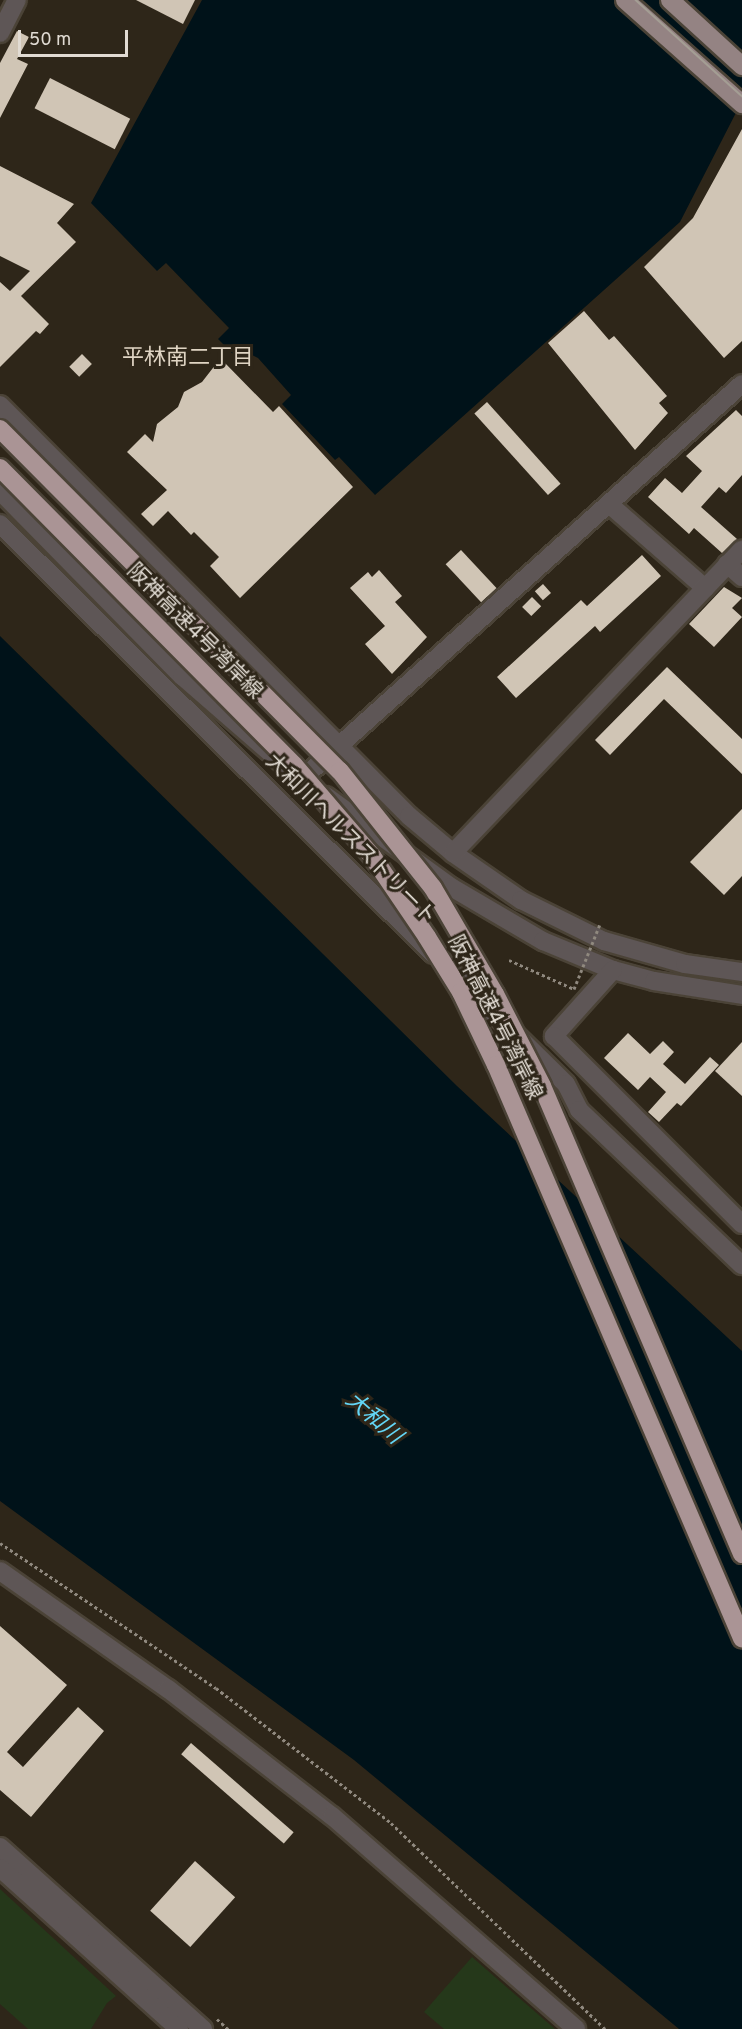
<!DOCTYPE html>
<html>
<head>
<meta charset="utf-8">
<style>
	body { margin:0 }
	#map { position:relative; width:742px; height:2029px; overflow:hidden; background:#2e2619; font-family:Overpass,"Noto Sans JP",sans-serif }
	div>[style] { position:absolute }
	.green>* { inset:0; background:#25381a }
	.water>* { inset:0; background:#001219 }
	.building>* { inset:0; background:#d0c5b5; transform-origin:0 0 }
	.path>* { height:3px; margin-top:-1.5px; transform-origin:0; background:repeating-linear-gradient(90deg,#90897f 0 3px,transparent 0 6px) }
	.roads { filter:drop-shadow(2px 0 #4b4337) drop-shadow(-2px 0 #4b4337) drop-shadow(0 2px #4b4337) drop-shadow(0 -2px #4b4337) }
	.minor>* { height:18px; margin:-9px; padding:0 9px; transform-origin:9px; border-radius:9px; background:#5e5656 }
	.major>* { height:18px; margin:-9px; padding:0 9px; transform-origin:9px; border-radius:9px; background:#948383 }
	.tram>* { height:1.5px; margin:-0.75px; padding:0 0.75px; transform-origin:0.75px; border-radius:0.75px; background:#a49e94 }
	.path-bridge>* { height:3px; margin-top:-1.5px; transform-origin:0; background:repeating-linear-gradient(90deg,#90897f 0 3px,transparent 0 6px) }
	.bridges { filter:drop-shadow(2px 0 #4b4337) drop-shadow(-2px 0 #4b4337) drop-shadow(0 2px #4b4337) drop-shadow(0 -2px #4b4337) }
	.highway-bridge>* { height:18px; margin:-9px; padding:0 9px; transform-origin:9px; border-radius:9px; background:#aa9495 }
	span { translate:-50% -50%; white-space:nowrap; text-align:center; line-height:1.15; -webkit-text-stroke:6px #2e2619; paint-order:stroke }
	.street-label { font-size:21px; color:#e1dbd3 }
	.neighbourhood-label { font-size:22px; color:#dfd4c3 }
	.water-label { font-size:22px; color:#63d6f6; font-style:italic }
	.scale { position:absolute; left:18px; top:30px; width:110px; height:27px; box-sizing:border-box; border:3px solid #e1dbd3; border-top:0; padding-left:8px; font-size:18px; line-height:21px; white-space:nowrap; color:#e1dbd3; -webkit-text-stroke:4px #2e2619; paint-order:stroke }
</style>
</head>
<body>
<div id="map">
	<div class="green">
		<i style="clip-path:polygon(0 1889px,116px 1996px,107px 2003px,91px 2029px,28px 2029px,0 2004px)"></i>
		<i style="clip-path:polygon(472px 1957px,555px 2029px,444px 2029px,424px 2012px)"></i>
	</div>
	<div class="water">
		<i style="clip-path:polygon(202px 0,742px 0,742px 101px,680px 222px,375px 495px,339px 457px,335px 460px,282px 404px,291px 395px,258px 358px,250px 354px,241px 362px,218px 339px,229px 328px,166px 263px,157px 271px,91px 203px)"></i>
		<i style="clip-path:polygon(0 636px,457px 1086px,742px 1351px,742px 2029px,679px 2029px,354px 1760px,0 1501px)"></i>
	</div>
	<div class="building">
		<i style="clip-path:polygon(136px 0,195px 0,183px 24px)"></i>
		<i style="clip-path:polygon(17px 31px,29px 37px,17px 59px,28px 64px,0 118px,0 63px)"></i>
		<i style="left:50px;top:78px;width:90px;height:34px;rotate:27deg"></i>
		<i style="clip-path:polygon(742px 129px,742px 341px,724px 358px,644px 267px,693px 218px)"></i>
		<i style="clip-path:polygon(0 166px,74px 204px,57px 223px,76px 242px,21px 296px,49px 324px,40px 334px,36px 331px,0 367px,0 282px,10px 291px,30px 271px,0 256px)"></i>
		<i style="clip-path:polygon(584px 311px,609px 340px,614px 336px,667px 396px,659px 403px,668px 413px,635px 450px,548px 343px)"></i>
		<i style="left:82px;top:354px;width:14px;height:18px;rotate:45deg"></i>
		<i style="clip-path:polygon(224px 362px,273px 412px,279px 406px,353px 487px,240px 598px,210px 566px,219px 557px,194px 532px,191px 535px,168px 511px,153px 526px,141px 514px,167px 490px,127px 452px,145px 434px,153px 442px,157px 424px,178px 407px,184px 392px,202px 382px,216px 364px)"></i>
		<i style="left:487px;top:402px;width:110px;height:17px;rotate:48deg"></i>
		<i style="clip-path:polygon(736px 410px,742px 416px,742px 475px,726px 493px,719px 487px,701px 507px,737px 539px,722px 553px,694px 528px,689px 534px,648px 497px,665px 478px,682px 493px,702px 471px,686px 456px)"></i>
		<i style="left:461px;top:550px;width:52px;height:21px;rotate:47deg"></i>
		<i style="clip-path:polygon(642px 555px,661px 576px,600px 632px,595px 626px,516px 698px,497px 677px,581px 600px,587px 606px)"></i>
		<i style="clip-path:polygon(379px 570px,402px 596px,395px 602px,427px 637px,392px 674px,365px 644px,385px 626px,350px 588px,368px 572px,372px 577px)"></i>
		<i style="left:543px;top:584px;width:12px;height:11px;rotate:48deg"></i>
		<i style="clip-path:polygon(724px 587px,742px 598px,732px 608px,742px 617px,714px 647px,689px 624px)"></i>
		<i style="left:532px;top:597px;width:13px;height:14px;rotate:45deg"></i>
		<i style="clip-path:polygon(667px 667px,742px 739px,742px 774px,664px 699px,610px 755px,595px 740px)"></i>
		<i style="clip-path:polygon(742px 809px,742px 876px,724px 895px,690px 862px)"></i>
		<i style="clip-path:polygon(628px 1033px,650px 1054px,663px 1041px,674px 1052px,663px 1064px,685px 1084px,710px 1057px,719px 1065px,681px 1106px,677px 1103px,659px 1122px,648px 1112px,666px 1092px,650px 1077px,638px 1090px,604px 1058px)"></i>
		<i style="clip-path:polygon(742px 1042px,742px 1096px,715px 1071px)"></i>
		<i style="clip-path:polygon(0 1626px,67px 1685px,7px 1752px,23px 1767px,78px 1707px,104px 1731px,31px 1817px,0 1790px)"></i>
		<i style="left:191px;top:1743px;width:136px;height:15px;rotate:41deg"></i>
		<i style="left:195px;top:1861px;width:54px;height:67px;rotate:42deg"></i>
	</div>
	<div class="path">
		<i style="left:509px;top:960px;width:71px;rotate:24deg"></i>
		<i style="left:0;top:1543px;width:260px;rotate:33.9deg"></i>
		<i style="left:216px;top:1688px;width:221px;rotate:37.6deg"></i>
		<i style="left:391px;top:1823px;width:297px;rotate:43.9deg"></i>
		<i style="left:217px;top:2019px;width:15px;rotate:42deg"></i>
	</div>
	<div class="roads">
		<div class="minor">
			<i style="left:0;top:33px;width:37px;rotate:-63deg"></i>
			<i style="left:0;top:405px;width:580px;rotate:45.14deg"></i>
			<i style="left:409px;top:816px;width:57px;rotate:40.1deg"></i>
			<i style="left:453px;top:853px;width:83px;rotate:34.7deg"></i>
			<i style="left:521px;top:900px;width:93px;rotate:26.3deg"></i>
			<i style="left:604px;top:941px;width:84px;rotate:15.9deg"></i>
			<i style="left:685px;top:964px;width:58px;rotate:8deg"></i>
			<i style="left:0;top:491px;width:260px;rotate:45.5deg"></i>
			<i style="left:182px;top:676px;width:142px;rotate:41deg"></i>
			<i style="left:609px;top:504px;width:128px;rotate:41.2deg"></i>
			<i style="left:0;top:524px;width:610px;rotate:44.8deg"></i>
			<i style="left:727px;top:564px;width:20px;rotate:41deg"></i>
			<i style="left:302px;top:779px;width:591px;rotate:-41.92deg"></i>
			<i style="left:326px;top:796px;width:155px;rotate:36.1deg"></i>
			<i style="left:451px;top:887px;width:107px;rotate:30.4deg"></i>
			<i style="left:543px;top:941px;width:76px;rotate:22.5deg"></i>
			<i style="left:613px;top:970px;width:42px;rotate:15deg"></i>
			<i style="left:654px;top:981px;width:89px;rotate:9deg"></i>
			<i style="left:453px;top:853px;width:419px;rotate:-46.4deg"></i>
			<i style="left:613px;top:970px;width:89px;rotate:131.8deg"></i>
			<i style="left:554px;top:1036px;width:266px;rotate:45deg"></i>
			<i style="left:453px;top:973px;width:158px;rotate:44.5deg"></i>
			<i style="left:566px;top:1084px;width:29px;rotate:63deg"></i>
			<i style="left:579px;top:1110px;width:225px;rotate:43.6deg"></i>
			<i style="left:0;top:1571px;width:205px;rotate:35.1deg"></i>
			<i style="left:168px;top:1689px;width:207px;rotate:37.8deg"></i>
			<i style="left:332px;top:1816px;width:324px;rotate:41.1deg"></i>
			<i style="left:0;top:1847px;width:273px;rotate:41.9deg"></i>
			<i style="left:0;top:1868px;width:241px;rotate:42deg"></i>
		</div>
		<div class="major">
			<i style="left:625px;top:0;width:157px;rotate:41.6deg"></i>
			<i style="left:670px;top:0;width:98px;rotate:42.5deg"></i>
		</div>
	</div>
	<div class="tram">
		<i style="left:636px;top:0;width:143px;rotate:42.2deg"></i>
	</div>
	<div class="path-bridge">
		<i style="left:574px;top:989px;width:70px;rotate:-68.2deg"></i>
	</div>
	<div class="bridges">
		<div class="highway-bridge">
			<i style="left:0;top:429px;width:482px;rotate:45.2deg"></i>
			<i style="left:340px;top:771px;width:149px;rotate:51.5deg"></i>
			<i style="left:433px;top:888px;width:123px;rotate:59.7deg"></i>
			<i style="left:495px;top:994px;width:103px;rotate:62.9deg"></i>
			<i style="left:542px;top:1086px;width:509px;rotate:66.86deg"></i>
			<i style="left:0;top:468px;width:418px;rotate:45.3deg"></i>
			<i style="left:294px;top:765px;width:120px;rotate:49.4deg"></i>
			<i style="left:372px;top:856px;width:98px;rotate:55.8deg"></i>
			<i style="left:427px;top:937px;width:65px;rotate:58.3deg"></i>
			<i style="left:461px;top:992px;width:81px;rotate:64.4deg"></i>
			<i style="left:496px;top:1065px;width:624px;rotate:66.77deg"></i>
		</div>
	</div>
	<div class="street-label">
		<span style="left:194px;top:632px;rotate:45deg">阪神高速4号湾岸線</span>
		<span style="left:350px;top:840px;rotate:45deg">大和川ヘルスストリート</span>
		<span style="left:494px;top:1018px;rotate:63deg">阪神高速4号湾岸線</span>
	</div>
	<div class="neighbourhood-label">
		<span style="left:188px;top:359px">平林南二丁目</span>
	</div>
	<div class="water-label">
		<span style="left:373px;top:1419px;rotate:41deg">大和川</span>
	</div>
	<div class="scale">50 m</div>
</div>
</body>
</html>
